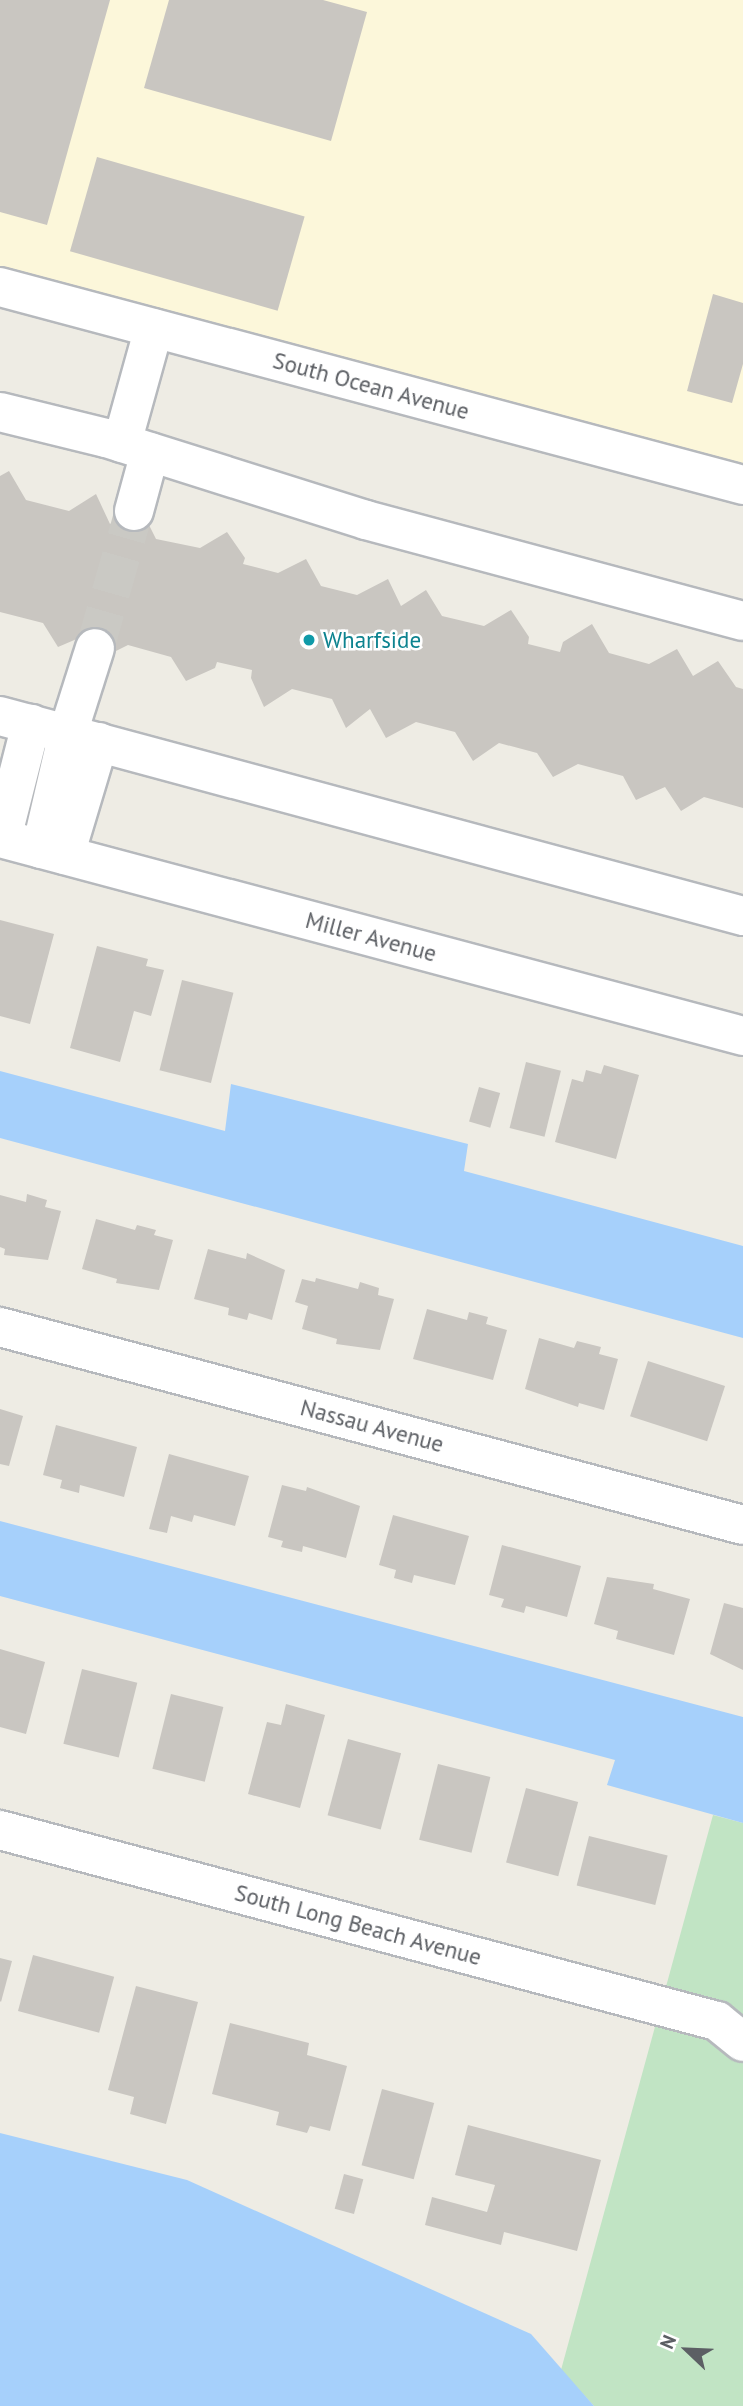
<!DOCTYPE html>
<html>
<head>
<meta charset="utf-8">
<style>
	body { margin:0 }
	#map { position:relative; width:743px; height:2406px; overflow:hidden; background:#eeece4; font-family:"PT Sans",sans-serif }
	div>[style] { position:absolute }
	.commercial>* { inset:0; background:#fcf7da }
	.green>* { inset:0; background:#c1e4c4 }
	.water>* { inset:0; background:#a6d0fb }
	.building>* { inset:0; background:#c9c6c1; transform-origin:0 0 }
	.minor-tunnel>* { height:38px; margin-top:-19px; transform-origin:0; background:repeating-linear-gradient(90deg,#cac9c4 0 38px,transparent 0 57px) }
	.roads { filter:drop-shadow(2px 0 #b6b9bd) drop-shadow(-2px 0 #b6b9bd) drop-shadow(0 2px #b6b9bd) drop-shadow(0 -2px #b6b9bd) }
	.minor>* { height:38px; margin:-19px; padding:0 19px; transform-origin:19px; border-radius:19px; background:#fff }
	.dots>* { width:19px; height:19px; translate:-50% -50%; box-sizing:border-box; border:4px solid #fff; border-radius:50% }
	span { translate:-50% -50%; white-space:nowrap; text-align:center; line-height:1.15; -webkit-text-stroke:5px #fff; paint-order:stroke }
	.street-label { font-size:23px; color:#5c5f64 }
	.culture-label { font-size:23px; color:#0d838f }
	.left { translate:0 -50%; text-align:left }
	.north { position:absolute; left:652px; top:2315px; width:70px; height:70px; -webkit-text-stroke:5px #fff; paint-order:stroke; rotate:293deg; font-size:19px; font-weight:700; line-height:28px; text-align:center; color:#5c5f64 }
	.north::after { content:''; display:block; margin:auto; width:24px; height:32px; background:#5c5f64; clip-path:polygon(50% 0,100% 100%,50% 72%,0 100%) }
</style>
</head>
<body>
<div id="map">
	<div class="commercial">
		<i style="clip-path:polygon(0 0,743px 0,743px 491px,0 301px)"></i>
	</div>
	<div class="green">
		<i style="clip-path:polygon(713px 1815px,743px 1823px,743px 2406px,594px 2406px,561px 2370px)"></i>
	</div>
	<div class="water">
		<i style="clip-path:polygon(0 1071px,225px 1131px,231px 1084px,468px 1144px,464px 1171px,743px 1246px,743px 1338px,0 1138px)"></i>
		<i style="clip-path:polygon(0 1521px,743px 1717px,743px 1823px,607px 1785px,615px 1760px,0 1596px)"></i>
		<i style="clip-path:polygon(0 2133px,187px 2180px,531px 2334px,594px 2406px,0 2406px)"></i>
	</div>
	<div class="building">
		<i style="clip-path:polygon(0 0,110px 0,47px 225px,0 212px)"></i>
		<i style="clip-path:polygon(169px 0,323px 0,367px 12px,331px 141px,144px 88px)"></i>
		<i style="left:97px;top:157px;width:216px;height:98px;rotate:16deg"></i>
		<i style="clip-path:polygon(713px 294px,743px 303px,743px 364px,732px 403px,687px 391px)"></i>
		<i style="clip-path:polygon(9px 471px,26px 500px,69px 511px,96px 494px,110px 524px,140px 507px,156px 539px,200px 548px,227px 532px,245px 558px,243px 564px,278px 573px,306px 559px,321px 586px,357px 595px,388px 579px,401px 606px,426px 590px,442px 616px,484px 626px,511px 610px,529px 637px,528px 644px,560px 652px,563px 642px,592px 624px,609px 653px,649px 664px,677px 649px,693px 676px,718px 661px,736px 687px,743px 689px,743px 808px,704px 797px,681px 811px,665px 787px,636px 800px,623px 776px,578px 764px,553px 777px,537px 753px,499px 743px,473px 761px,455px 732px,416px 722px,386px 738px,370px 709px,346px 728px,332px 699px,292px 689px,264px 707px,251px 678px,252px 670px,217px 662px,215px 668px,186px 681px,171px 657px,128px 645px,102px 658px,86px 635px,58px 647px,43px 623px,0 612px,0 476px)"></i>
		<i style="clip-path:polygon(0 920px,54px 934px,30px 1024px,0 1016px)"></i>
		<i style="clip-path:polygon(97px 946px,148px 959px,146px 966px,164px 970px,151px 1016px,134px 1011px,120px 1062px,70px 1048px)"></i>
		<i style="left:182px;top:980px;width:53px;height:93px;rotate:14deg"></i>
		<i style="left:526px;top:1062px;width:36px;height:68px;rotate:14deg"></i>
		<i style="clip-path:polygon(604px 1065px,639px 1075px,616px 1159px,555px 1142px,572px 1079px,583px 1082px,586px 1070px,601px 1074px)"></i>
		<i style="left:479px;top:1087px;width:22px;height:36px;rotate:16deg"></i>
		<i style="clip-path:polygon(27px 1194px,47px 1200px,45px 1207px,61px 1211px,48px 1260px,4px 1255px,5px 1249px,0 1247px,0 1195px,26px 1202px)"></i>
		<i style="clip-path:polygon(96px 1219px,135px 1230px,137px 1225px,156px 1230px,154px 1235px,173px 1240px,159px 1290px,116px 1283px,117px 1279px,82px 1269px)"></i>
		<i style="clip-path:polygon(208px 1249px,246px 1259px,247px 1253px,285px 1270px,272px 1320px,249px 1313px,247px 1320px,228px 1315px,229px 1308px,194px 1299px)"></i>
		<i style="clip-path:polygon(316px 1278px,358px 1289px,360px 1282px,379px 1288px,378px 1295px,394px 1299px,380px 1350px,336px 1344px,337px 1339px,302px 1329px,308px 1306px,295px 1302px,302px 1279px,315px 1282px)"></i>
		<i style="clip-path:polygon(427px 1309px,467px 1320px,469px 1312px,488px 1317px,486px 1324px,507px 1330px,493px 1380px,413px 1359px)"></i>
		<i style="clip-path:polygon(539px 1338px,574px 1348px,577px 1341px,601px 1347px,599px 1354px,618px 1359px,604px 1410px,579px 1403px,578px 1407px,525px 1389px)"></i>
		<i style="left:648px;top:1361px;width:81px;height:58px;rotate:18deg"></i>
		<i style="clip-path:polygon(0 1409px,23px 1416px,9px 1466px,0 1464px)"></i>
		<i style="clip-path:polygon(56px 1425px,137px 1447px,124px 1497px,80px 1485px,79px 1493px,60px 1488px,62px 1480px,43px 1475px)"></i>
		<i style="clip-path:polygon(169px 1454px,249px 1476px,235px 1526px,194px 1515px,192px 1522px,171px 1516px,167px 1533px,149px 1529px)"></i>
		<i style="clip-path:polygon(282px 1485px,306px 1491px,307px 1487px,360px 1506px,346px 1558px,303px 1546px,302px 1552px,281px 1547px,283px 1541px,268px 1537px)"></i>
		<i style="clip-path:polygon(393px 1515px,469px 1536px,455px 1585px,414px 1575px,412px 1583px,394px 1578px,396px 1570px,379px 1565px)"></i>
		<i style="clip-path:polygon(502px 1545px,581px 1566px,567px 1617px,526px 1606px,524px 1613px,501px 1607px,504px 1599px,489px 1595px)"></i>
		<i style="clip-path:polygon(607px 1577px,654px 1584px,653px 1589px,690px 1599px,674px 1655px,616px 1639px,618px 1631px,594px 1624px)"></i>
		<i style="clip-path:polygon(724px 1603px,743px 1608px,743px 1670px,710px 1654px)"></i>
		<i style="clip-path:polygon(0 1649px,45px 1662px,26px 1734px,0 1727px)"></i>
		<i style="left:82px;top:1669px;width:57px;height:77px;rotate:14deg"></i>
		<i style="left:171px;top:1694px;width:54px;height:77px;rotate:14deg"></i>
		<i style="clip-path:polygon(286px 1704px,325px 1715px,300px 1808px,248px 1794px,267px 1722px,281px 1725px)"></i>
		<i style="left:348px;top:1739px;width:55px;height:79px;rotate:15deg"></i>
		<i style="left:438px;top:1764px;width:54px;height:78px;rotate:14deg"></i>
		<i style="left:526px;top:1788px;width:54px;height:77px;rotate:15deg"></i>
		<i style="left:589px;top:1836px;width:81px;height:51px;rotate:14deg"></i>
		<i style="left:33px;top:1955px;width:84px;height:58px;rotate:15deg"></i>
		<i style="clip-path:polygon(0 1958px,12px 1961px,1px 2002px,0 2001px)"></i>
		<i style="clip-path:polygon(136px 1986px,198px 2002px,166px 2124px,130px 2114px,134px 2097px,108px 2090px)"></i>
		<i style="clip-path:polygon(230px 2023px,309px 2043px,307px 2055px,347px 2066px,330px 2131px,310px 2126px,307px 2133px,276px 2125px,279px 2112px,212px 2094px)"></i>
		<i style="left:382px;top:2089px;width:54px;height:79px;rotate:15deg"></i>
		<i style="clip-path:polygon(468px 2125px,601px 2160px,577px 2251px,504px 2232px,501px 2245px,425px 2225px,432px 2197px,487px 2212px,495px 2185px,455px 2175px)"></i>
		<i style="left:344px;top:2174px;width:20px;height:36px;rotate:15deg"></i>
	</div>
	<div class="minor-tunnel">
		<i style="left:95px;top:648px;width:142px;rotate:-74.1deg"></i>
	</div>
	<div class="roads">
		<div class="minor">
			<i style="left:0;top:287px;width:769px;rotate:14.92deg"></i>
			<i style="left:0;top:412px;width:109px;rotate:13.8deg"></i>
			<i style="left:106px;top:438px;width:273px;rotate:17.5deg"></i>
			<i style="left:366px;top:520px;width:390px;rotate:15deg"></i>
			<i style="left:122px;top:443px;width:119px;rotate:-74.5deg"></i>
			<i style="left:134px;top:511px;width:61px;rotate:-74.8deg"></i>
			<i style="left:0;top:716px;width:769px;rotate:15.07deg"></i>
			<i style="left:0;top:838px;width:769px;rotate:14.92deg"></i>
			<i style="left:2px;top:838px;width:118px;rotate:-75.7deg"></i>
			<i style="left:41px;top:849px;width:119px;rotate:-76.9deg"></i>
			<i style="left:68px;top:733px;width:89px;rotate:-72.4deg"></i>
			<i style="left:65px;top:855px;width:118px;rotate:-73.3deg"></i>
			<i style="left:0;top:1327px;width:769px;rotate:14.92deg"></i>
			<i style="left:0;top:1830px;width:742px;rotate:14.92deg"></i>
			<i style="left:717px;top:2021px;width:33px;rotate:39deg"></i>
		</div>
	</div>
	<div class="dots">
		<i style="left:309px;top:640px;background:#0f9aa8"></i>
	</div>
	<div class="street-label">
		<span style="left:371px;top:386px;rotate:15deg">South Ocean Avenue</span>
		<span style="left:371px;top:937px;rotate:15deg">Miller Avenue</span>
		<span style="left:372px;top:1426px;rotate:15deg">Nassau Avenue</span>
		<span style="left:358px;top:1925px;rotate:15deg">South Long Beach Avenue</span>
	</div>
	<div class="culture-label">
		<span class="left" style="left:323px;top:640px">Wharfside</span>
	</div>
	<div class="north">N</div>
</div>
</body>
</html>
